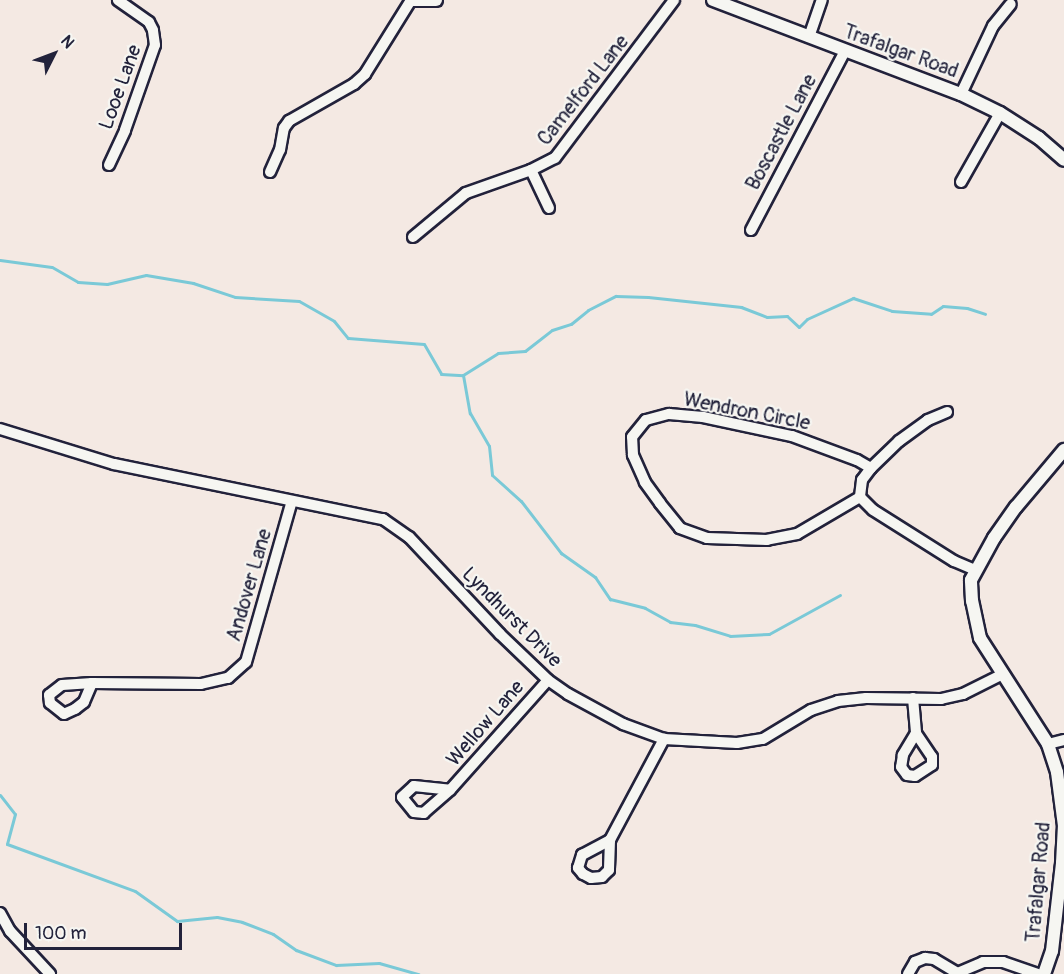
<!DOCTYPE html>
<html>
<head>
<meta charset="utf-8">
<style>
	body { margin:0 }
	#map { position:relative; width:1064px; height:974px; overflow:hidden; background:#f4e9e3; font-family:Pangolin,sans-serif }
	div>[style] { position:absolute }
	.stream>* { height:3px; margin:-1.5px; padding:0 1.5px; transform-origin:1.5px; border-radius:1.5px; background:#7ac9d7 }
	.roads { filter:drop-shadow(2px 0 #22223b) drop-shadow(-2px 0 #22223b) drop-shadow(0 2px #22223b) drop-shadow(0 -2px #22223b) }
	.minor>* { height:10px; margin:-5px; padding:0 5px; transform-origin:5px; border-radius:5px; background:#f6f6f2 }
	.tertiary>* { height:12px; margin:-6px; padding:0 6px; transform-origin:6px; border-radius:6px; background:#f6f6f2 }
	span { translate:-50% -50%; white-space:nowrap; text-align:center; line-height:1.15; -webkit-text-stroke:4.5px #f6f6f2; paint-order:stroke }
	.street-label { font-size:20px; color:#22223b }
	.north { position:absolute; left:24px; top:24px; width:60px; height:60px; -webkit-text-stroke:4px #f6f6f2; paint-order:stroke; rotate:48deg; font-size:16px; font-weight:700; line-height:24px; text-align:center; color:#22223b }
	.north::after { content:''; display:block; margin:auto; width:21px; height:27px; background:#22223b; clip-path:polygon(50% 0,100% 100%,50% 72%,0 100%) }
	.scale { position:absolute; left:24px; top:923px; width:158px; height:27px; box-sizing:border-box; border:3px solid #22223b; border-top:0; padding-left:8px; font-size:18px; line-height:21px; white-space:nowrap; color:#22223b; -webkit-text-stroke:4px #f6f6f2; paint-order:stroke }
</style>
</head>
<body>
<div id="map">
	<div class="stream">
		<i style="left:0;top:260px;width:52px;rotate:7.7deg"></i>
		<i style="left:52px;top:267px;width:30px;rotate:30deg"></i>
		<i style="left:78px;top:282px;width:29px;rotate:4deg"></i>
		<i style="left:107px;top:284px;width:40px;rotate:-13deg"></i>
		<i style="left:146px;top:275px;width:48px;rotate:9.7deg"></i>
		<i style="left:193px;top:283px;width:44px;rotate:18.4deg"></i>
		<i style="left:235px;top:297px;width:64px;rotate:3.6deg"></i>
		<i style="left:299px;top:301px;width:40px;rotate:29.7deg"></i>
		<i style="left:334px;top:321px;width:22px;rotate:51deg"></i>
		<i style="left:348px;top:338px;width:76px;rotate:4.5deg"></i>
		<i style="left:424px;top:344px;width:34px;rotate:60deg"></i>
		<i style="left:441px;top:374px;width:22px;rotate:3deg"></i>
		<i style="left:463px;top:375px;width:41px;rotate:-32.2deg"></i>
		<i style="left:498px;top:353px;width:27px;rotate:-4deg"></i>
		<i style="left:525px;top:351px;width:34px;rotate:-38deg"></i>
		<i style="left:552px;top:330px;width:20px;rotate:-18deg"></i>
		<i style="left:571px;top:324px;width:22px;rotate:-39deg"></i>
		<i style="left:588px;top:310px;width:31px;rotate:-27deg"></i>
		<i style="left:616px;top:296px;width:32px;rotate:2deg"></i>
		<i style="left:648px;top:297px;width:94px;rotate:6.1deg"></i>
		<i style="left:741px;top:307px;width:28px;rotate:21deg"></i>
		<i style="left:767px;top:317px;width:20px;rotate:-3deg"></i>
		<i style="left:787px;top:316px;width:16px;rotate:43deg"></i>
		<i style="left:799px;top:327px;width:11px;rotate:-45deg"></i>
		<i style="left:807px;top:319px;width:51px;rotate:-24.5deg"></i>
		<i style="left:853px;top:298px;width:41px;rotate:18.4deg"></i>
		<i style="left:892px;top:311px;width:39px;rotate:4deg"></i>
		<i style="left:931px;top:314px;width:14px;rotate:-34deg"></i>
		<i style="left:943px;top:306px;width:24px;rotate:5deg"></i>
		<i style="left:967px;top:308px;width:19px;rotate:18deg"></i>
		<i style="left:463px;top:375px;width:39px;rotate:80deg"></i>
		<i style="left:470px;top:413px;width:38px;rotate:60deg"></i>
		<i style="left:489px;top:446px;width:29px;rotate:84deg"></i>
		<i style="left:492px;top:475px;width:39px;rotate:42deg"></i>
		<i style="left:521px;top:501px;width:66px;rotate:52.4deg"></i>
		<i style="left:561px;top:553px;width:42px;rotate:35.2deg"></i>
		<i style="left:595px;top:577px;width:27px;rotate:56deg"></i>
		<i style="left:610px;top:599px;width:36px;rotate:14deg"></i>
		<i style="left:645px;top:608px;width:29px;rotate:29deg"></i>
		<i style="left:670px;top:622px;width:25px;rotate:7deg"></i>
		<i style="left:695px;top:625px;width:37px;rotate:17deg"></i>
		<i style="left:730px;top:636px;width:39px;rotate:-3deg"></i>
		<i style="left:769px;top:634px;width:81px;rotate:-28.8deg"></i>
		<i style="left:0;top:795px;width:24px;rotate:52deg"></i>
		<i style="left:15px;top:814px;width:31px;rotate:105deg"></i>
		<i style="left:7px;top:844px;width:136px;rotate:20.2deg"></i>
		<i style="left:135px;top:891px;width:52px;rotate:35.5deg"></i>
		<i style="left:177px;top:921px;width:40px;rotate:-5.7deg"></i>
		<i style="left:217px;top:917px;width:25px;rotate:11deg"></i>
		<i style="left:242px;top:922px;width:33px;rotate:21deg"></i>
		<i style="left:273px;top:934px;width:28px;rotate:35deg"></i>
		<i style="left:296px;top:950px;width:43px;rotate:20.6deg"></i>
		<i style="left:336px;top:965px;width:43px;rotate:-2.7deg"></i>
		<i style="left:379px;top:963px;width:41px;rotate:15.8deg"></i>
	</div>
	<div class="roads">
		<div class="minor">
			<i style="left:809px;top:37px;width:39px;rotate:-71deg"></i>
			<i style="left:961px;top:94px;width:75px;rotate:-64.8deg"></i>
			<i style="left:993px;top:26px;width:28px;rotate:-51deg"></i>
			<i style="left:109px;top:165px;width:38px;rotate:-65deg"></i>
			<i style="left:125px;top:130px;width:90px;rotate:-70.6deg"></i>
			<i style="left:155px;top:45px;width:15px;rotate:-98deg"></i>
			<i style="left:153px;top:30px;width:9px;rotate:-117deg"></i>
			<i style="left:149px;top:22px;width:38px;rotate:-145deg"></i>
			<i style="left:531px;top:170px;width:42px;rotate:64.7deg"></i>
			<i style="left:270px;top:172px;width:24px;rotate:-66deg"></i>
			<i style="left:280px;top:150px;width:22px;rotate:-80deg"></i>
			<i style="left:284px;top:128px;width:9px;rotate:-54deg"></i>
			<i style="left:289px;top:121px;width:75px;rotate:-29.6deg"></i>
			<i style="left:354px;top:84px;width:15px;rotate:-42deg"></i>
			<i style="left:365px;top:74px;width:87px;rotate:-58.1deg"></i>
			<i style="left:961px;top:182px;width:79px;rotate:-60.5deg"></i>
			<i style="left:751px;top:230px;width:202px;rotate:-62.3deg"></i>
			<i style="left:413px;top:237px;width:69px;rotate:-39.7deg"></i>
			<i style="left:466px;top:193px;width:69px;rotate:-19.5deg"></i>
			<i style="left:531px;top:170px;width:27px;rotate:-27deg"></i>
			<i style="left:555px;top:158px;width:198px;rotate:-53deg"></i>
			<i style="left:947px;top:412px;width:21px;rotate:157deg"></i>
			<i style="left:928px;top:420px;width:36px;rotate:144deg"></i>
			<i style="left:899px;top:441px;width:39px;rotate:136deg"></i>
			<i style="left:871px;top:468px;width:15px;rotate:127deg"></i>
			<i style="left:862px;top:480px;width:17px;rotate:97deg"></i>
			<i style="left:860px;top:497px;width:18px;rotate:45deg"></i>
			<i style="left:873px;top:510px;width:96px;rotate:32.2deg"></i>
			<i style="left:954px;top:561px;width:23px;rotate:23deg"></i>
			<i style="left:0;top:429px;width:119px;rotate:17.1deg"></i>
			<i style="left:114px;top:464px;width:275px;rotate:11.6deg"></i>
			<i style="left:383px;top:519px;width:32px;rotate:35deg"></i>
			<i style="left:409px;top:537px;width:133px;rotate:46.8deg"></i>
			<i style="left:500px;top:634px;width:66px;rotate:43.8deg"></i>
			<i style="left:548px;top:680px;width:24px;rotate:35deg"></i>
			<i style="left:568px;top:694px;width:63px;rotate:28.6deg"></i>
			<i style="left:623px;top:724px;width:44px;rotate:20.1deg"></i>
			<i style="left:664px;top:739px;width:73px;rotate:3.1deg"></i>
			<i style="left:737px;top:743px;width:26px;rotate:-9deg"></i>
			<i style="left:763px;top:739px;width:56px;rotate:-31.1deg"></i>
			<i style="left:811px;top:710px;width:28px;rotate:-18deg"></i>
			<i style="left:838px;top:701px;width:28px;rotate:-6deg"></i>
			<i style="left:866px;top:698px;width:75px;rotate:0.8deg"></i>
			<i style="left:941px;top:699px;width:23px;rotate:-13deg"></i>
			<i style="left:963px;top:694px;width:45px;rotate:-26.6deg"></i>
			<i style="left:860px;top:497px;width:73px;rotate:149.6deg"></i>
			<i style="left:797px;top:534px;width:31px;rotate:169deg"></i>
			<i style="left:767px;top:540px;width:60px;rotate:-178.1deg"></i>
			<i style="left:707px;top:538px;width:29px;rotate:-160deg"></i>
			<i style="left:680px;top:528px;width:32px;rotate:-129deg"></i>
			<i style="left:660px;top:503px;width:26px;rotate:-126deg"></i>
			<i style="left:645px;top:482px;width:30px;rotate:-114deg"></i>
			<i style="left:633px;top:455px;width:18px;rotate:-93deg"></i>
			<i style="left:632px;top:437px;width:22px;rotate:-51deg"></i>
			<i style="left:646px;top:420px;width:24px;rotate:-15deg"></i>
			<i style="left:669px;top:414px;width:34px;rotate:5deg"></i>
			<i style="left:703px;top:417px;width:91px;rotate:12.1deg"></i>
			<i style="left:792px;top:436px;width:69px;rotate:20.3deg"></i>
			<i style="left:857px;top:460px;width:16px;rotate:30deg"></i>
			<i style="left:92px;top:683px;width:21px;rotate:113deg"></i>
			<i style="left:84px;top:702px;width:11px;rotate:142deg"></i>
			<i style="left:75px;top:709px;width:12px;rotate:156deg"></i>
			<i style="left:64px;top:714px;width:18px;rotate:-142deg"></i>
			<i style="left:50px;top:703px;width:8px;rotate:-97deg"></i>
			<i style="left:49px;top:695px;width:16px;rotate:-38deg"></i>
			<i style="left:62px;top:685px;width:30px;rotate:-4deg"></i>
			<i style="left:92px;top:683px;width:109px;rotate:0.5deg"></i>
			<i style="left:201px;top:684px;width:28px;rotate:-13deg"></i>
			<i style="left:228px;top:678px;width:24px;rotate:-42deg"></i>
			<i style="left:246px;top:662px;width:167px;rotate:-74.1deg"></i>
			<i style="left:913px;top:698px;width:35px;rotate:85deg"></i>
			<i style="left:916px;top:733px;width:26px;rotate:121deg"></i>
			<i style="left:903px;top:755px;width:12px;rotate:99deg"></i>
			<i style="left:901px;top:767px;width:10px;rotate:53deg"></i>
			<i style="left:907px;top:775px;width:8px;rotate:7deg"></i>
			<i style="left:915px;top:776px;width:20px;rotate:-33deg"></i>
			<i style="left:932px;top:765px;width:8px;rotate:-90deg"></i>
			<i style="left:932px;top:757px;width:29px;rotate:-124deg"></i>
			<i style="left:1048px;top:744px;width:16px;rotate:-14deg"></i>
			<i style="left:450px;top:790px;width:35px;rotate:139deg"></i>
			<i style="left:424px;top:813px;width:10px;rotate:-174deg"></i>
			<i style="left:414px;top:812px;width:19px;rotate:-129deg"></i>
			<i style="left:402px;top:797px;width:16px;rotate:-43deg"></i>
			<i style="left:414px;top:786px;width:36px;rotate:6deg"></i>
			<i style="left:450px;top:790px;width:147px;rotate:-48.3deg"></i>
			<i style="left:610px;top:840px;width:30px;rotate:92deg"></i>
			<i style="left:609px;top:870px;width:10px;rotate:135deg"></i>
			<i style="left:602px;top:877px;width:11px;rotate:175deg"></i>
			<i style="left:591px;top:878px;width:9px;rotate:-153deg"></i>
			<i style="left:583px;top:874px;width:8px;rotate:-130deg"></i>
			<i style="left:578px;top:868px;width:14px;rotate:-73deg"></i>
			<i style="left:582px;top:855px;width:32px;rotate:-28deg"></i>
			<i style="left:610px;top:840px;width:115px;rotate:-61.9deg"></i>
			<i style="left:0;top:913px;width:21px;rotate:61deg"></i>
			<i style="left:10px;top:931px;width:59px;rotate:47.1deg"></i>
			<i style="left:908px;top:974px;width:14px;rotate:-60deg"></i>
			<i style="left:915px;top:962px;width:11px;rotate:-22deg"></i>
			<i style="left:925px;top:958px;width:9px;rotate:6deg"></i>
			<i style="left:934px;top:959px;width:27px;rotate:31deg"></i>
			<i style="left:955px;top:974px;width:30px;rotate:-23deg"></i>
			<i style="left:983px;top:962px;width:20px"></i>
			<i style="left:1003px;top:962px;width:36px;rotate:19deg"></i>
		</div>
		<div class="tertiary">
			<i style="left:412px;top:0;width:24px"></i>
			<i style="left:713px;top:0;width:265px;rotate:20.8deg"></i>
			<i style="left:961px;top:94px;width:43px;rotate:26deg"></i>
			<i style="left:1000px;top:113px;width:46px;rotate:32.7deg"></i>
			<i style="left:1039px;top:138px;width:33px;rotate:41deg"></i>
			<i style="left:1044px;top:974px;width:24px;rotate:-71deg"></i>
			<i style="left:1052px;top:951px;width:89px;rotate:-83.5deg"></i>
			<i style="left:1062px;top:863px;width:37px;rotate:-87deg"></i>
			<i style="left:1064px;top:826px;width:54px;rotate:-97.4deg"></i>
			<i style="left:1057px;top:772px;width:29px;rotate:-108deg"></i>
			<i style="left:1048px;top:744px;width:126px;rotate:-122.7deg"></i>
			<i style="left:980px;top:638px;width:38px;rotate:-102deg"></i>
			<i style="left:972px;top:601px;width:21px;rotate:-93deg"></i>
			<i style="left:971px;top:580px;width:48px;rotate:-61.3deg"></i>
			<i style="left:994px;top:538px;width:38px;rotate:-55deg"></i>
			<i style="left:1016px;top:507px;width:75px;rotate:-49.9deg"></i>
		</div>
	</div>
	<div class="street-label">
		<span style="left:901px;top:51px;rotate:20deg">Trafalgar Road</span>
		<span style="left:120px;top:87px;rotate:-70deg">Looe Lane</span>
		<span style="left:583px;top:90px;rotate:-52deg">Camelford Lane</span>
		<span style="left:781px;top:132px;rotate:-62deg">Boscastle Lane</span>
		<span style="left:747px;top:411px;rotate:11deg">Wendron Circle</span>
		<span style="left:249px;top:585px;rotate:-74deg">Andover Lane</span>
		<span style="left:512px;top:617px;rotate:45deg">Lyndhurst Drive</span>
		<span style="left:485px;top:723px;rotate:-49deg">Wellow Lane</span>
		<span style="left:1038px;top:882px;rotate:-85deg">Trafalgar Road</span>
	</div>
	<div class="north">N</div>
	<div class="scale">100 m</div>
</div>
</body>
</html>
